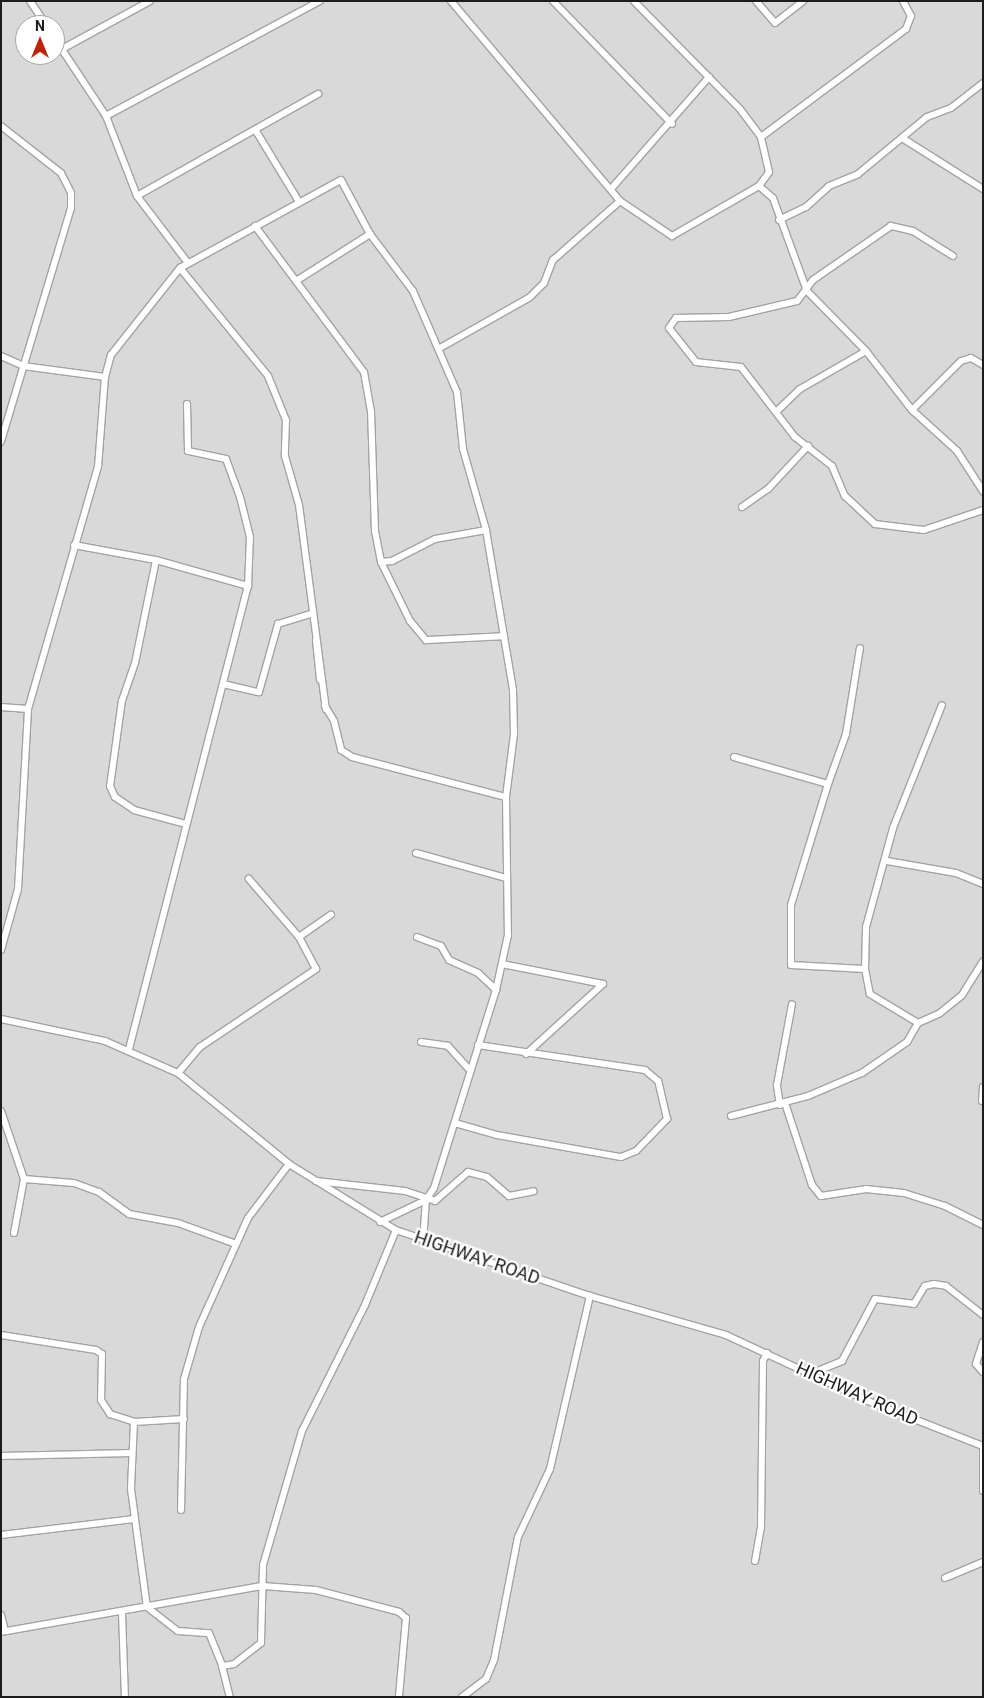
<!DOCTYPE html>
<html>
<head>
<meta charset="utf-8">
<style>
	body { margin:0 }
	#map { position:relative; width:984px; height:1698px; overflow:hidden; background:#edebe2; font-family:Roboto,sans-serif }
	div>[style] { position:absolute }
	.residential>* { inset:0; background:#dad9d9 }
	.roads { filter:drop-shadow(1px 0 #a3a3a3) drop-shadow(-1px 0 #a3a3a3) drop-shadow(0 1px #a3a3a3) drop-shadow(0 -1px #a3a3a3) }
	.minor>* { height:6px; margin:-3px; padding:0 3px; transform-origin:3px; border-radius:3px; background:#fff }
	span { translate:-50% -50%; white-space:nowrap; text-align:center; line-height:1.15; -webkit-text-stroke:4.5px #fff; paint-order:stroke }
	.street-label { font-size:18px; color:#1c1c1c }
	.frame { position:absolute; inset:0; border:2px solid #1c1c1c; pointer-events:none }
	.north { position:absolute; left:15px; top:15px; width:50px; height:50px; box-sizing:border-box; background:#fff; border:1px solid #a4a4a4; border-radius:50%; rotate:0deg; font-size:14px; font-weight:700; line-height:20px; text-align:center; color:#1c1c1c }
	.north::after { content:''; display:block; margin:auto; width:18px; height:22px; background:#c02208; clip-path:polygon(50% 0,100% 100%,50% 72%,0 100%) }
</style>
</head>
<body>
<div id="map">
	<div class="residential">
		<i style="clip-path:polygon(evenodd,1px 1px,983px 1px,983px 1697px,1px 1697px,1px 1px,25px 25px,55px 25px,55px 55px,25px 55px,25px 25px)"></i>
	</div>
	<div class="roads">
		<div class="minor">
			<i style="left:30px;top:1px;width:29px;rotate:56deg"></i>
			<i style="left:451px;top:1px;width:262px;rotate:49.8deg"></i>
			<i style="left:620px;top:201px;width:63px;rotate:33.9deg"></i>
			<i style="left:672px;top:236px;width:100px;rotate:-29.9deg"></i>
			<i style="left:759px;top:186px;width:17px;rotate:-54deg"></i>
			<i style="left:769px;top:172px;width:36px;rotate:-103deg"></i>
			<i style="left:761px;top:137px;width:35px;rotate:-127deg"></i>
			<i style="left:740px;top:109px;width:151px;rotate:-134.5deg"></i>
			<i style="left:553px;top:1px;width:171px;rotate:45.9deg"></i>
			<i style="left:756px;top:1px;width:29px;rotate:49deg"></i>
			<i style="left:775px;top:23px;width:36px;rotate:-38deg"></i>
			<i style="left:55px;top:39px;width:92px;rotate:56.5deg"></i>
			<i style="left:106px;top:116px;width:86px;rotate:68.8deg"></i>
			<i style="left:137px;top:196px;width:84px;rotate:52.7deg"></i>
			<i style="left:62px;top:49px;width:100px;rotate:-28.6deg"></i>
			<i style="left:106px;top:116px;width:243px;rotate:-28.3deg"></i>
			<i style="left:1px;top:126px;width:76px;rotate:38.1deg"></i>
			<i style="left:61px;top:173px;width:22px;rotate:63deg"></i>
			<i style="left:71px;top:193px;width:15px;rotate:90deg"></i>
			<i style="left:71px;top:208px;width:244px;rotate:106.7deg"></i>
			<i style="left:256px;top:131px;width:81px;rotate:58.7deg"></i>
			<i style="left:761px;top:137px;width:181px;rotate:-36.7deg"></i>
			<i style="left:906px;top:29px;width:14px;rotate:-69deg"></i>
			<i style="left:911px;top:16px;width:17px;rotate:-118deg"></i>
			<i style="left:902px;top:138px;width:96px;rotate:32.2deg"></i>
			<i style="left:759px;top:186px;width:18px;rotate:41deg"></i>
			<i style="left:773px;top:198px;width:99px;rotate:69.9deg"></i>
			<i style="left:807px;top:291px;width:84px;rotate:45.5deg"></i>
			<i style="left:866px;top:351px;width:75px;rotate:52.1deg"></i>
			<i style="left:912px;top:410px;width:61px;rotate:42.3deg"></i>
			<i style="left:957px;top:451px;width:48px;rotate:57deg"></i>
			<i style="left:611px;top:189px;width:149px;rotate:-48.8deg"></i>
			<i style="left:137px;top:196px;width:208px;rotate:-29.4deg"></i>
			<i style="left:779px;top:220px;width:30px;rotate:-26deg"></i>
			<i style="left:806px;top:207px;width:31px;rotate:-42deg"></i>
			<i style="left:829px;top:186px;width:31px;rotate:-22deg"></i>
			<i style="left:858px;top:174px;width:89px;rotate:-39.6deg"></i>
			<i style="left:927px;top:117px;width:26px;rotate:-21deg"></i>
			<i style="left:951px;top:108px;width:41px;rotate:-38deg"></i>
			<i style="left:255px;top:226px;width:182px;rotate:53.3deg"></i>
			<i style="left:364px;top:372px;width:40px;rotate:80deg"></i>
			<i style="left:371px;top:411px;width:120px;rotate:88.1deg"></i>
			<i style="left:375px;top:531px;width:32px;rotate:79deg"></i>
			<i style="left:381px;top:562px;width:66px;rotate:63.8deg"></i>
			<i style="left:410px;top:621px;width:25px;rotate:50deg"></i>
			<i style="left:426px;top:640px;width:78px;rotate:-2.9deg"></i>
			<i style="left:953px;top:256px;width:47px;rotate:-148deg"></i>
			<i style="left:913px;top:231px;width:23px;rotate:-167deg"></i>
			<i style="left:891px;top:226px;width:95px;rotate:145.3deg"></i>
			<i style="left:813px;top:280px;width:26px;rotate:127deg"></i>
			<i style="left:797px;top:301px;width:70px;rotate:166.8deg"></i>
			<i style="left:729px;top:317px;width:53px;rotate:178.9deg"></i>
			<i style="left:676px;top:318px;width:12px;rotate:125deg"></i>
			<i style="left:669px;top:328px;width:43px;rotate:51.5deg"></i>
			<i style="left:696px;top:362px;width:45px;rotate:6.3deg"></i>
			<i style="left:741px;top:367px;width:88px;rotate:52.4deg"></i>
			<i style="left:795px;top:437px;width:47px;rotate:38.1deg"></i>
			<i style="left:832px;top:466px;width:33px;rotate:67deg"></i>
			<i style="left:845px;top:496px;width:41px;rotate:43deg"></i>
			<i style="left:875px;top:524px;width:49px;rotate:7deg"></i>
			<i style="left:924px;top:530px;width:62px;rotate:-18.7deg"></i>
			<i style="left:180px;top:268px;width:139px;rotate:50.8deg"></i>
			<i style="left:268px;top:376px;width:48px;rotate:67.8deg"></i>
			<i style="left:286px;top:420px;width:36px;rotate:92deg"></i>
			<i style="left:285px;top:456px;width:51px;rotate:74.1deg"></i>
			<i style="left:299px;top:505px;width:206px;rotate:82.5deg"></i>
			<i style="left:296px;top:281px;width:88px;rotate:-32.4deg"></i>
			<i style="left:440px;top:348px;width:103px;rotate:-29.5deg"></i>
			<i style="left:530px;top:297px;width:20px;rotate:-45deg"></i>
			<i style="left:544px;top:283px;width:25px;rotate:-69deg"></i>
			<i style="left:553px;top:260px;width:89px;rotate:-41.4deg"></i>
			<i style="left:1px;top:356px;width:24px;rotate:24deg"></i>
			<i style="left:23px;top:366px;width:83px;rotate:7.6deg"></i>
			<i style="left:912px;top:410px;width:69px;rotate:-45deg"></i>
			<i style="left:961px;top:361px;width:10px;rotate:-17deg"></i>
			<i style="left:971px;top:358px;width:14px;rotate:30deg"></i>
			<i style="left:776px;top:412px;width:33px;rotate:-44deg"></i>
			<i style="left:800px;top:389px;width:76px;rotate:-29.9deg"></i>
			<i style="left:742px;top:507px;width:32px;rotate:-35deg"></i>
			<i style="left:768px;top:489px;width:59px;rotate:-47.1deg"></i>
			<i style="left:74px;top:545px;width:83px;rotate:10.4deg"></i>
			<i style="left:156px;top:560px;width:96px;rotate:15.8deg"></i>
			<i style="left:156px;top:560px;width:105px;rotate:101.5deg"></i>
			<i style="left:135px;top:663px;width:39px;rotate:109deg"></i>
			<i style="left:122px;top:700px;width:87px;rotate:97.9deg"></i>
			<i style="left:110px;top:786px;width:12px;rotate:66deg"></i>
			<i style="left:115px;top:797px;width:23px;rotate:34deg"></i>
			<i style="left:134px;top:810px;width:54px;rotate:15.1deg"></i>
			<i style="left:381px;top:562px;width:11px;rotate:-5deg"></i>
			<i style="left:392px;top:561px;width:48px;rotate:-27.1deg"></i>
			<i style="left:435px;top:539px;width:52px;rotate:-10deg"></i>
			<i style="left:316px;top:640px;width:40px;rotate:84.3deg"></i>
			<i style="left:223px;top:684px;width:37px;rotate:13deg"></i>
			<i style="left:259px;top:692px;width:71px;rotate:-74.4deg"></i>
			<i style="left:278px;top:624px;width:37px;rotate:-17deg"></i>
			<i style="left:325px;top:706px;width:17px;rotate:59deg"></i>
			<i style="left:334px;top:721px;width:30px;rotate:76deg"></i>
			<i style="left:341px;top:750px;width:13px;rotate:32deg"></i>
			<i style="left:352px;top:757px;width:159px;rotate:14.6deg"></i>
			<i style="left:1px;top:707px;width:27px;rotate:4deg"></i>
			<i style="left:734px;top:757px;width:98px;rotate:16deg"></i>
			<i style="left:828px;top:784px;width:127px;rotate:107deg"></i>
			<i style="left:791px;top:905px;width:60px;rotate:90deg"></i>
			<i style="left:791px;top:965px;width:74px;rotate:3.1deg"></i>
			<i style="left:865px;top:969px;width:25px;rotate:79deg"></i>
			<i style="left:870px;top:994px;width:56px;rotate:31.1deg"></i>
			<i style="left:828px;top:784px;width:53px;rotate:-70.2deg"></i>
			<i style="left:846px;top:734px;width:87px;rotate:-80.8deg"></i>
			<i style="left:416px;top:853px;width:93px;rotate:15.5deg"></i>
			<i style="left:887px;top:861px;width:70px;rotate:9.9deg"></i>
			<i style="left:956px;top:873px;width:29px;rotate:22deg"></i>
			<i style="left:299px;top:937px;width:39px;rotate:-35deg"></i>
			<i style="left:417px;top:937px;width:26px;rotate:21deg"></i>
			<i style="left:441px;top:946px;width:16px;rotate:60deg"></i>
			<i style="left:449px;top:960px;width:32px;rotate:24deg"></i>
			<i style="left:478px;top:973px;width:25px;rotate:43deg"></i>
			<i style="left:1px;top:950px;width:63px;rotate:-74.4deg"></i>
			<i style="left:18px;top:889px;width:180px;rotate:-86.8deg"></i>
			<i style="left:28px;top:709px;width:252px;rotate:-73.9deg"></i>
			<i style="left:98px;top:467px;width:90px;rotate:-85.6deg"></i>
			<i style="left:105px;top:377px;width:23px;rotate:-75deg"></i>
			<i style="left:111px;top:355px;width:111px;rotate:-51.6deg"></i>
			<i style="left:180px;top:268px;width:183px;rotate:-28.7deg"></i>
			<i style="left:341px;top:180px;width:61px;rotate:61.8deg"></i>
			<i style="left:370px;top:234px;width:71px;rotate:53deg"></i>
			<i style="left:413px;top:291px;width:110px;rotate:66.5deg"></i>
			<i style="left:457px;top:392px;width:57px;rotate:84deg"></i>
			<i style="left:463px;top:449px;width:84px;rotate:74.1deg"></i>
			<i style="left:486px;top:530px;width:162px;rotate:80.4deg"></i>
			<i style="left:513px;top:690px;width:44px;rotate:88.7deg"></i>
			<i style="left:514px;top:734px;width:64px;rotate:97.2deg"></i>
			<i style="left:506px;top:797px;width:138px;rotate:89.2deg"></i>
			<i style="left:508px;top:935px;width:56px;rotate:102.3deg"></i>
			<i style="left:496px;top:990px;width:207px;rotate:107.4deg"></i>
			<i style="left:434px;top:1188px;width:14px;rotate:124deg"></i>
			<i style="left:426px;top:1200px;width:41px;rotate:94.2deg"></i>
			<i style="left:502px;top:964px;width:103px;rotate:11.2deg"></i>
			<i style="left:603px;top:984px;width:104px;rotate:137.7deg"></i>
			<i style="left:865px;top:969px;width:42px;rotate:-88.6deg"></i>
			<i style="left:866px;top:927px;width:103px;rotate:-74.7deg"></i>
			<i style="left:893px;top:828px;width:132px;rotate:-68.3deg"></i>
			<i style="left:1px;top:1019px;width:106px;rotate:11.9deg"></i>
			<i style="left:105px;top:1041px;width:80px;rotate:23.7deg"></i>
			<i style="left:178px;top:1073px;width:144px;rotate:39.3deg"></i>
			<i style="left:289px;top:1164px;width:126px;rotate:31.7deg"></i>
			<i style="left:396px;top:1230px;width:205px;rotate:18.8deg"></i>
			<i style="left:590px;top:1296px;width:141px;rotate:16deg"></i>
			<i style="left:726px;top:1335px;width:157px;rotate:24.9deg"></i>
			<i style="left:868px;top:1401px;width:123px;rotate:21.4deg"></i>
			<i style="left:421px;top:1042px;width:27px;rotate:8deg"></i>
			<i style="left:448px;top:1046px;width:30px;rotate:48deg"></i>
			<i style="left:129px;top:1049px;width:478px;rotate:-75.6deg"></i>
			<i style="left:248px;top:586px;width:49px;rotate:-87.7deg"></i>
			<i style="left:250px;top:537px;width:41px;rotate:-104deg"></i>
			<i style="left:240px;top:497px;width:40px;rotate:-110.2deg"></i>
			<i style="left:226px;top:459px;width:39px;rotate:-168deg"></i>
			<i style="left:188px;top:451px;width:47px;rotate:-91.2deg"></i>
			<i style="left:178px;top:1073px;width:34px;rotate:-50deg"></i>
			<i style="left:200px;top:1047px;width:140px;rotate:-33.9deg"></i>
			<i style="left:316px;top:969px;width:36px;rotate:-118deg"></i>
			<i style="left:299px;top:937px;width:77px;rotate:-130.8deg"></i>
			<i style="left:982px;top:1101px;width:14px;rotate:-86deg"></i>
			<i style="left:785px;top:1103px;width:86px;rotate:71.8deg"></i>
			<i style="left:812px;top:1185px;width:14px;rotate:51deg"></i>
			<i style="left:821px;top:1196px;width:46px;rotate:-8.8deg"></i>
			<i style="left:866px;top:1189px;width:38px;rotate:6deg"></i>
			<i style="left:904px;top:1193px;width:43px;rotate:17.6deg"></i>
			<i style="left:945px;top:1206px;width:42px;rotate:26.6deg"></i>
			<i style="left:780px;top:1105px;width:20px;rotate:-99deg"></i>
			<i style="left:777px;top:1085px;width:82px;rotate:-79.5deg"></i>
			<i style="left:1px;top:1111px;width:72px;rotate:71.3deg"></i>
			<i style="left:24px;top:1179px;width:55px;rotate:100.5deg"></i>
			<i style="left:731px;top:1116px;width:80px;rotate:-14.6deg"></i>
			<i style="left:808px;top:1096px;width:59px;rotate:-23.1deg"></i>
			<i style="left:862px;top:1073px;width:55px;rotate:-34.6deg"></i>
			<i style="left:907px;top:1042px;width:22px;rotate:-60deg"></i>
			<i style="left:918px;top:1023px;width:24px;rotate:-24deg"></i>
			<i style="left:940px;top:1013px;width:28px;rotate:-39deg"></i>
			<i style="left:962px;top:995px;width:39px;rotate:-58deg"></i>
			<i style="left:455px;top:1123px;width:44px;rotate:15.9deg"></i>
			<i style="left:497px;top:1135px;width:126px;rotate:10.1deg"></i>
			<i style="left:621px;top:1157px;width:16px;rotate:-22deg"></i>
			<i style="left:636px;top:1151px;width:45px;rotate:-45.9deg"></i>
			<i style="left:667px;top:1119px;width:39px;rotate:-103deg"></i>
			<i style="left:658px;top:1081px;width:17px;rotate:-140deg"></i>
			<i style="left:645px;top:1070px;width:169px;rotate:-171.5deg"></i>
			<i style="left:24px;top:1179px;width:50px;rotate:4.6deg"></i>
			<i style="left:74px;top:1183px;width:27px;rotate:20deg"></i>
			<i style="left:99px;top:1192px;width:37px;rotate:36deg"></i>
			<i style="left:129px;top:1214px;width:50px;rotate:10.4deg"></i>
			<i style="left:178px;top:1223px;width:62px;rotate:19.9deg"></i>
			<i style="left:316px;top:1181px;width:90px;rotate:6.4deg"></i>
			<i style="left:405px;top:1191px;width:32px;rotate:18deg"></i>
			<i style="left:435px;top:1201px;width:44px;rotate:-41.3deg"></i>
			<i style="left:468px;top:1172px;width:20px;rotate:15deg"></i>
			<i style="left:487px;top:1177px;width:29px;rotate:41deg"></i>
			<i style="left:509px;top:1196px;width:25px;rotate:-11deg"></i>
			<i style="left:380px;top:1222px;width:51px;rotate:-25.6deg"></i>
			<i style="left:1px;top:1335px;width:96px;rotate:9deg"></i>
			<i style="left:96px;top:1350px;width:7px;rotate:34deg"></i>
			<i style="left:102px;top:1354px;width:46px;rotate:91.2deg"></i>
			<i style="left:101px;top:1400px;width:17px;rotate:57deg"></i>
			<i style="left:110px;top:1414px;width:25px;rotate:18deg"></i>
			<i style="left:134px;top:1422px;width:50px;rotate:-3.4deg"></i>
			<i style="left:983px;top:1342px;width:23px;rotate:108deg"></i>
			<i style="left:976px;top:1364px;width:11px;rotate:49deg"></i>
			<i style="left:810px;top:1374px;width:35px;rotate:-22deg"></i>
			<i style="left:842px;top:1361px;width:70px;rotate:-62deg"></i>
			<i style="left:875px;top:1299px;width:39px;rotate:7deg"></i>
			<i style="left:914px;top:1304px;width:21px;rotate:-59deg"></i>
			<i style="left:925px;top:1286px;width:9px;rotate:-13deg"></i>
			<i style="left:934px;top:1284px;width:12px;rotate:9deg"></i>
			<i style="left:946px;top:1286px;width:47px;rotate:38.1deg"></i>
			<i style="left:134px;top:1422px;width:67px;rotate:92.6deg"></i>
			<i style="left:131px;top:1489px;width:119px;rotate:82.3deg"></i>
			<i style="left:147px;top:1607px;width:39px;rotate:38deg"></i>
			<i style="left:178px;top:1631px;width:31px;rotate:4deg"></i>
			<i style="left:209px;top:1633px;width:35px;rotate:68deg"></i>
			<i style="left:222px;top:1666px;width:12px;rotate:-9deg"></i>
			<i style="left:234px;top:1664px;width:34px;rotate:-38deg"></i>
			<i style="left:261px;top:1643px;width:78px;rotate:-88.5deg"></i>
			<i style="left:263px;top:1565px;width:140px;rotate:-73.8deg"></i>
			<i style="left:302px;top:1431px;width:141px;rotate:-63.4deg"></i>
			<i style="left:365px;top:1305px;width:81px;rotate:-67.5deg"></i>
			<i style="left:983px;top:1445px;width:46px;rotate:90deg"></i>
			<i style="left:1px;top:1456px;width:131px;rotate:-1.3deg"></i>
			<i style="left:181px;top:1510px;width:131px;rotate:-88.7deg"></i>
			<i style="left:184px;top:1379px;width:54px;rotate:-73.9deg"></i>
			<i style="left:199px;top:1327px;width:120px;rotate:-65.8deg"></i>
			<i style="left:248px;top:1218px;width:68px;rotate:-52.8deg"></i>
			<i style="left:1px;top:1535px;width:134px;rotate:-6.9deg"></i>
			<i style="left:755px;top:1561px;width:35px;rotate:-80deg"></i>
			<i style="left:761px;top:1527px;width:166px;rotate:-89.3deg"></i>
			<i style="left:763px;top:1361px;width:9px;rotate:-63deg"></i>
			<i style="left:945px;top:1578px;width:41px;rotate:-22.8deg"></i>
			<i style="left:122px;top:1613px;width:84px;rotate:88deg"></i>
			<i style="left:1px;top:1615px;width:16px;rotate:76deg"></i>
			<i style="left:1px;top:1632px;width:266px;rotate:-10deg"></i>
			<i style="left:263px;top:1586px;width:53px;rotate:4.3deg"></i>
			<i style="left:316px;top:1590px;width:86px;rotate:14.8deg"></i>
			<i style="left:399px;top:1612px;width:9px;rotate:41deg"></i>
			<i style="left:406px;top:1618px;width:79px;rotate:95.1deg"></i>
			<i style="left:222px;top:1666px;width:32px;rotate:76deg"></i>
			<i style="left:462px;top:1697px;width:30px;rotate:-37deg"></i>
			<i style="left:486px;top:1679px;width:21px;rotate:-67deg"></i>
			<i style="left:494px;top:1660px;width:125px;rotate:-79deg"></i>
			<i style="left:518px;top:1537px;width:75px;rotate:-64.8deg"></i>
			<i style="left:550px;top:1469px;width:178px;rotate:-77deg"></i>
		</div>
	</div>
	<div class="street-label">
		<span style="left:477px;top:1258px;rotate:19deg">HIGHWAY ROAD</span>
		<span style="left:857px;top:1394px;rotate:24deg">HIGHWAY ROAD</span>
	</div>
	<div class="frame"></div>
	<div class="north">N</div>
</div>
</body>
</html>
